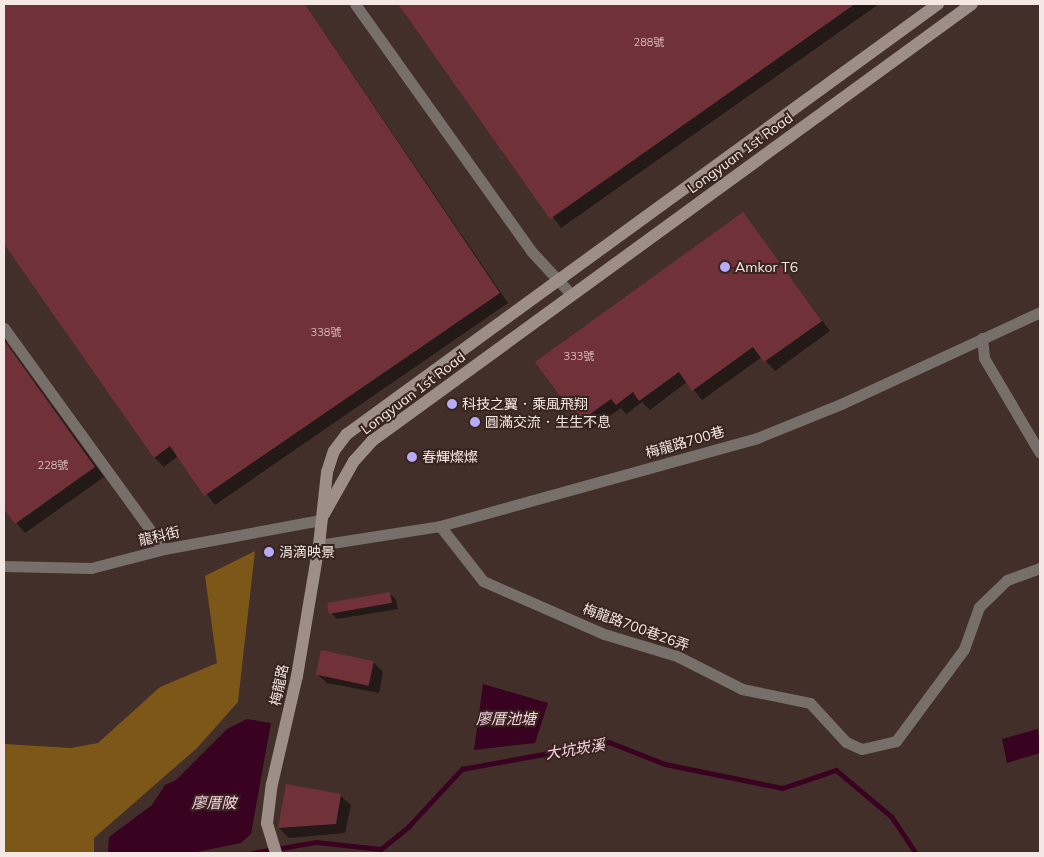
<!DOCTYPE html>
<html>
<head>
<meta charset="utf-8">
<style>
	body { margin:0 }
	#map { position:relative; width:1044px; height:857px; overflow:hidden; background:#422f2a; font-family:Mulish,"Noto Sans TC",sans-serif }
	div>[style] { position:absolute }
	.forest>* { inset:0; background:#7c5718 }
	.water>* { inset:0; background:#3a0221 }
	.shadow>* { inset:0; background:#0007 }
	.stream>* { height:4.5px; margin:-2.25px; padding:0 2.25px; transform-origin:2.25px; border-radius:2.25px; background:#3a0221 }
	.building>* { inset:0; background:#713139; transform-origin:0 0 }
	.street>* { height:11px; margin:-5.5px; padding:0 5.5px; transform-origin:5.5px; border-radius:5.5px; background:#776f69 }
	.secondary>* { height:12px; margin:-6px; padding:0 6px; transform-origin:6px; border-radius:6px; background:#9d8f87 }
	.dots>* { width:14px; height:14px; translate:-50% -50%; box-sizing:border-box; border:2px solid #382520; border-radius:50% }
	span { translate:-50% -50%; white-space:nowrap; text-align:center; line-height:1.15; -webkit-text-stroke:4px #382520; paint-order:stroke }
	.number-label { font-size:11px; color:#d4bab9 }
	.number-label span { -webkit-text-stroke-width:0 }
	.street-label { font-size:14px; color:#f5e7e4 }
	.poi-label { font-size:14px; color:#f5e7e4 }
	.left { translate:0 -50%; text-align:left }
	.water-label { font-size:15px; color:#fdd5e4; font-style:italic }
	.frame { position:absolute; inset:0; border:5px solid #f5e7e4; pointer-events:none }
</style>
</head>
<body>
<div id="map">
	<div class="forest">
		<i style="clip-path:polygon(255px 551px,238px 702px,197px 748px,94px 838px,94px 853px,4px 853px,4px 744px,71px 748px,98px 743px,160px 687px,217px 663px,205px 576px)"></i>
	</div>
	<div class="water">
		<i style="clip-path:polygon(483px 684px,548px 703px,535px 743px,474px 750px)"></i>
		<i style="clip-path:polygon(247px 719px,271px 723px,251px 834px,241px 843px,192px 853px,108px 853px,109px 837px,152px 805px,165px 785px,176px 780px,227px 729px)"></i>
		<i style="clip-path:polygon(1038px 729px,1040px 753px,1007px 763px,1002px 739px)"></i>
	</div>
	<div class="shadow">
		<i style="clip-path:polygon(4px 4px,305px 4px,508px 303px,215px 505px,178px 456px,164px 467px,154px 457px,4px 241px)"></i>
		<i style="clip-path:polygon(399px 4px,879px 4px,561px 228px)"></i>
		<i style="clip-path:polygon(743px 214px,830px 331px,775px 371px,762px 357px,702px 400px,687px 382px,650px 410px,642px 402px,626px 414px,621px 408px,589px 431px,580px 421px)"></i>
		<i style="clip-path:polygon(4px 325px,9px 332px,7px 343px,104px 477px,25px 533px,4px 508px)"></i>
		<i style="clip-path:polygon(390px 593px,396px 600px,398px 609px,337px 619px,331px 613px,329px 604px)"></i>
		<i style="clip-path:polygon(373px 662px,383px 672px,379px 693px,327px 683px,317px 674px)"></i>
		<i style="clip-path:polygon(287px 785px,341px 796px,351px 805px,345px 833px,289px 838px,279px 828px)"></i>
	</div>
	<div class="stream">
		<i style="left:253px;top:853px;width:64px;rotate:-9.9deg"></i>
		<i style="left:316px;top:842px;width:65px;rotate:6.1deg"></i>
		<i style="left:381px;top:849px;width:36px;rotate:-39deg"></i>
		<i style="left:409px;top:826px;width:78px;rotate:-47.1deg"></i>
		<i style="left:462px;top:769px;width:149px;rotate:-10.4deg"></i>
		<i style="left:609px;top:742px;width:60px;rotate:21.4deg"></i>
		<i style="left:665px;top:764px;width:120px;rotate:11.5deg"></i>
		<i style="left:783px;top:788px;width:56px;rotate:-18.8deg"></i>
		<i style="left:836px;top:770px;width:73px;rotate:40deg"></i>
		<i style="left:892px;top:817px;width:43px;rotate:56.3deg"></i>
	</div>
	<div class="building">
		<i style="clip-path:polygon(4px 4px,305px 4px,500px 293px,204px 496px,170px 446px,154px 458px,4px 244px)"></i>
		<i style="clip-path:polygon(398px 4px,855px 4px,550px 219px)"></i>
		<i style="clip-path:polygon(743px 212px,822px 321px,764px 362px,753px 347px,692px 391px,679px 372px,639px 401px,633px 392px,616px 405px,611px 399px,579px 422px,535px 362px)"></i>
		<i style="clip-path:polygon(4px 340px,95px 467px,15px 524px,4px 509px)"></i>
		<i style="left:390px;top:592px;width:11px;height:64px;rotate:80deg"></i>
		<i style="left:321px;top:650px;width:54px;height:25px;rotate:12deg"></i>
		<i style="clip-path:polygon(286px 784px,341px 794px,336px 824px,278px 828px)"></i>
	</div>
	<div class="street">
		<i style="left:355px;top:4px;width:303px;rotate:54.5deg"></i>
		<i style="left:531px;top:251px;width:59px;rotate:47.1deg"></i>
		<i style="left:4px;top:328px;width:273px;rotate:54.1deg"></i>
		<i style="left:982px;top:338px;width:20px;rotate:84deg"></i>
		<i style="left:984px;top:358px;width:110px;rotate:59.5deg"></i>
		<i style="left:440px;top:526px;width:70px;rotate:52deg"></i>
		<i style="left:483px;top:581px;width:132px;rotate:23.7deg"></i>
		<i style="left:604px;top:634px;width:76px;rotate:16.8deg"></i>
		<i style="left:677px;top:656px;width:73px;rotate:26.9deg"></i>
		<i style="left:742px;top:689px;width:69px;rotate:11.6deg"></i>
		<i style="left:810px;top:703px;width:53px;rotate:47.3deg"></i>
		<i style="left:846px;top:742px;width:17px;rotate:24deg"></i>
		<i style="left:862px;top:749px;width:35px;rotate:-13deg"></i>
		<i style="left:896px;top:741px;width:114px;rotate:-53.5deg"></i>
		<i style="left:964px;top:649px;width:45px;rotate:-70.3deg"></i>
		<i style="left:979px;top:607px;width:39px;rotate:-44deg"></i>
		<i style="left:1007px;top:580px;width:35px;rotate:-20deg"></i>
		<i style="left:319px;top:545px;width:122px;rotate:-8.9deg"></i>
		<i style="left:440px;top:526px;width:329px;rotate:-15.5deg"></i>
		<i style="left:757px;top:438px;width:91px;rotate:-22deg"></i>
		<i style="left:841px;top:404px;width:219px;rotate:-24.8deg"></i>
		<i style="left:4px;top:566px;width:87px;rotate:1.3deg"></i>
		<i style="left:91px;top:568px;width:75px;rotate:-14.6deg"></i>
		<i style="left:164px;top:549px;width:159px;rotate:-10.5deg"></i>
	</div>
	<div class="secondary">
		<i style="left:324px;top:514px;width:61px;rotate:-60.5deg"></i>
		<i style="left:354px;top:461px;width:27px;rotate:-48deg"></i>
		<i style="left:372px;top:441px;width:742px;rotate:-36.07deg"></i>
		<i style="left:276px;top:853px;width:31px;rotate:-107deg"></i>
		<i style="left:267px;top:823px;width:39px;rotate:-83deg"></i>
		<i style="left:272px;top:784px;width:111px;rotate:-77deg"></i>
		<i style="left:297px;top:676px;width:133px;rotate:-80.5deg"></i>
		<i style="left:319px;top:545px;width:73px;rotate:-83.7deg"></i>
		<i style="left:327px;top:472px;width:22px;rotate:-72deg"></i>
		<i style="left:334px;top:451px;width:21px;rotate:-53deg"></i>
		<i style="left:347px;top:434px;width:731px;rotate:-36.04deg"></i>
	</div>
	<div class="dots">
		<i style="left:725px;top:267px;background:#b8abf7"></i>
		<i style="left:452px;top:404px;background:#b8abf7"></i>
		<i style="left:475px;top:422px;background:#b8abf7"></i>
		<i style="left:412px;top:457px;background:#b8abf7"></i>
		<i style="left:269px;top:552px;background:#b8abf7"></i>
	</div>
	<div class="number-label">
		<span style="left:649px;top:42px">288號</span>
		<span style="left:326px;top:332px">338號</span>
		<span style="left:579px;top:356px">333號</span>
		<span style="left:53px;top:465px">228號</span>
	</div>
	<div class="street-label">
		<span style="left:740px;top:153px;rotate:-36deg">Longyuan 1st Road</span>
		<span style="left:413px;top:393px;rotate:-37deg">Longyuan 1st Road</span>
		<span style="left:685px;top:442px;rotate:-16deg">梅龍路700巷</span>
		<span style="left:159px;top:536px;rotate:-13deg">龍科街</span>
		<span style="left:636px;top:627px;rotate:20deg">梅龍路700巷26弄</span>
		<span style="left:279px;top:685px;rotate:-78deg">梅龍路</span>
	</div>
	<div class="poi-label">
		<span class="left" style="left:735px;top:267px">Amkor T6</span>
		<span class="left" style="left:462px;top:404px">科技之翼．乘風飛翔</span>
		<span class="left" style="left:485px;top:422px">圓滿交流．生生不息</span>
		<span class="left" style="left:422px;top:457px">春輝燦燦</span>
		<span class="left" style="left:279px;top:552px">涓滴映景</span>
	</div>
	<div class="water-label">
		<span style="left:506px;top:719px">廖厝池塘</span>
		<span style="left:575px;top:749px;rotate:-9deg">大坑崁溪</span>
		<span style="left:214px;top:803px">廖厝陂</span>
	</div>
	<div class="frame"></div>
</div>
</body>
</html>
